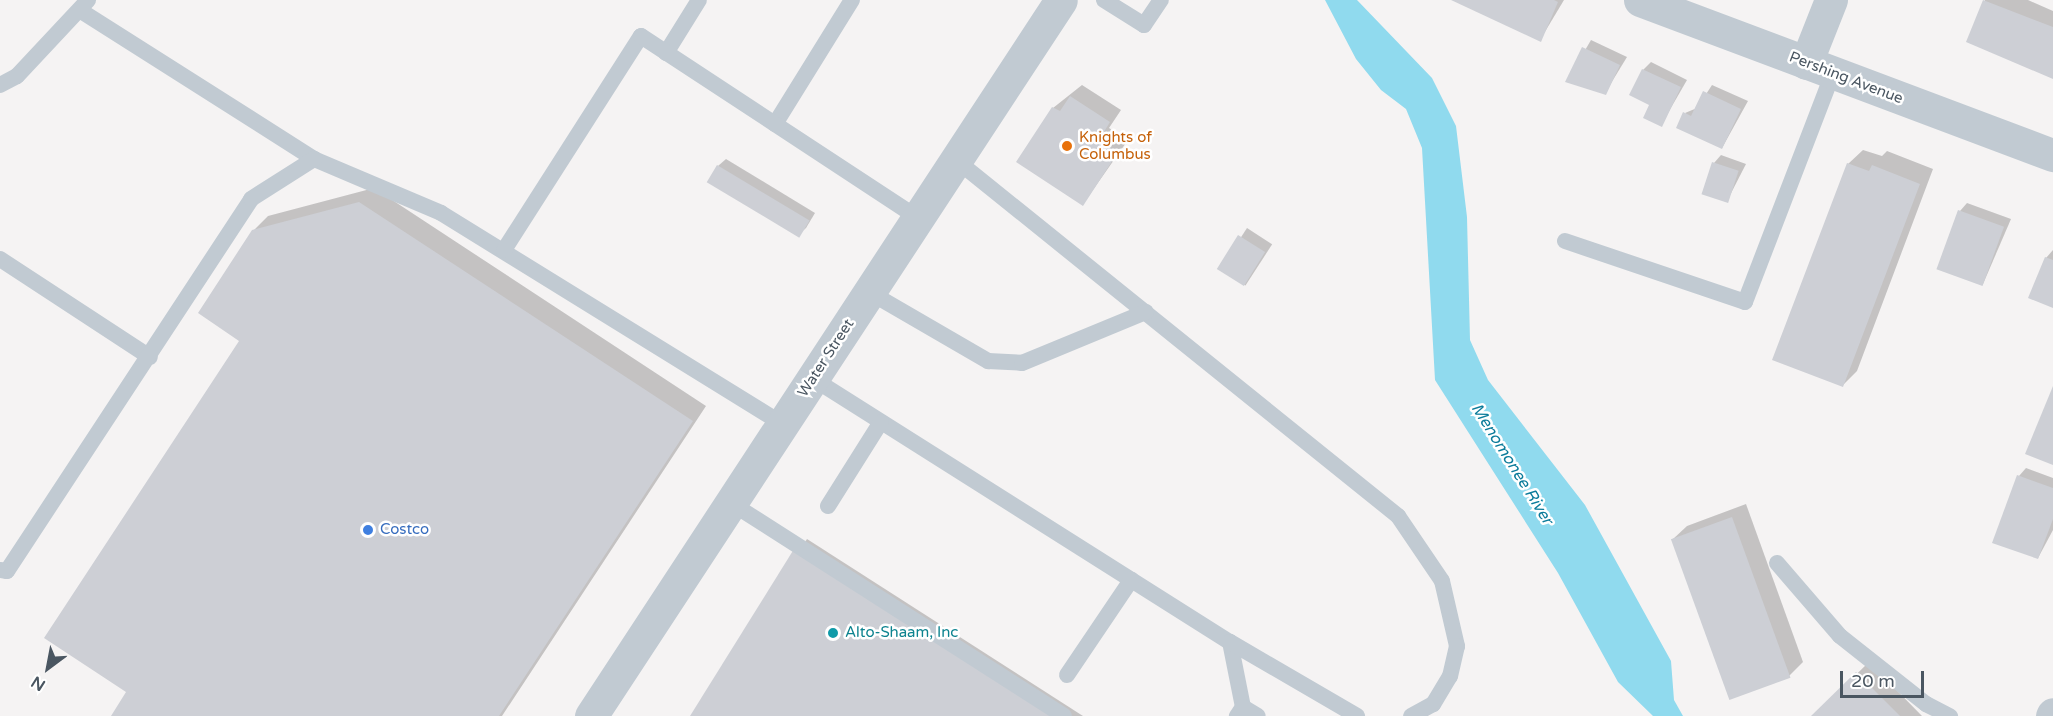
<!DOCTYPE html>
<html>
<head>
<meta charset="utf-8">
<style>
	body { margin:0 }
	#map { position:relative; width:2053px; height:716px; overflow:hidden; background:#f5f3f3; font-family:"Varela Round",sans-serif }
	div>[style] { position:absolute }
	.water>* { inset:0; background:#90daee }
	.shadow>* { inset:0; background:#0003; transform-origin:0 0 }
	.building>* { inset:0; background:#cdcfd5; transform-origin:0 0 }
	.service>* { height:16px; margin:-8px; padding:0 8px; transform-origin:8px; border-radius:8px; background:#c1cad2 }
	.minor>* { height:33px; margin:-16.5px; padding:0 16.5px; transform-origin:16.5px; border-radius:16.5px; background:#c1cad2 }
	.dots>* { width:16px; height:16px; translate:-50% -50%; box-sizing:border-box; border:3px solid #fff; border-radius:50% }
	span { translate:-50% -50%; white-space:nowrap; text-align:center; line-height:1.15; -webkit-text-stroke:5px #fff; paint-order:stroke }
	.street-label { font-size:15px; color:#4a5661 }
	.food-label { font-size:15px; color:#c56008 }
	.left { translate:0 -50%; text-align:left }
	.shop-label { font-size:15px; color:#366cbe }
	.culture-label { font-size:15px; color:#0d838f }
	.water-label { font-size:16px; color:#0c7c9b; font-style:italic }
	.north { position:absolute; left:18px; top:638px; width:60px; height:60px; -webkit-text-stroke:4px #fff; paint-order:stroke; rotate:212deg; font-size:16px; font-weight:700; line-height:24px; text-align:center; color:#4a5661 }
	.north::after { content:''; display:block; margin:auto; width:21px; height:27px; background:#4a5661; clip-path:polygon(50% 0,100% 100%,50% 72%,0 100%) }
	.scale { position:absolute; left:1840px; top:671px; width:84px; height:27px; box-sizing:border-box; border:3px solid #4a5661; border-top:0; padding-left:8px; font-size:18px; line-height:21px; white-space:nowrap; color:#4a5661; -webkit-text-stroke:4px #fff; paint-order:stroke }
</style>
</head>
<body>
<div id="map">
	<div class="water">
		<i style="clip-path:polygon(1325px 0,1357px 0,1432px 78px,1456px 126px,1467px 217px,1470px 340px,1488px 380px,1585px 505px,1671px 661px,1674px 700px,1683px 716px,1653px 716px,1618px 682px,1558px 573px,1435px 380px,1422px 148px,1406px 109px,1381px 90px,1356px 59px)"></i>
	</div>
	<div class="shadow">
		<i style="clip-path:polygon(1453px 0,1564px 0,1540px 40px)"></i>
		<i style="clip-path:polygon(1985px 0,2028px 0,2053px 11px,2053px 77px,1968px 42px)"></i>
		<i style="clip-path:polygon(1591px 40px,1627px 57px,1605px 93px,1567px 81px)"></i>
		<i style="clip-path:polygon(1651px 62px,1687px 80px,1661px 125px,1643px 70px)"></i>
		<i style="clip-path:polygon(1082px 85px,1121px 110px,1109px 128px,1128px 140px,1083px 204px,1018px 162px,1053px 108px)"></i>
		<i style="clip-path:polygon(1712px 85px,1748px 101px,1722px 148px,1685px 113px,1697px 108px)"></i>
		<i style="clip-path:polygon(1863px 150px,1882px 156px,1887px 151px,1933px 169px,1857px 371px,1842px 386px,1848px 164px)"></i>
		<i style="clip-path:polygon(1721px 155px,1746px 164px,1727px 201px,1714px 163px)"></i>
		<i style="clip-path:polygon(726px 159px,815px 213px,806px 228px,798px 235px,718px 166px)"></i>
		<i style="clip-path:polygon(374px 188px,706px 406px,502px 716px,113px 716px,129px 692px,241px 340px,253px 231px,268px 216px)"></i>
		<i style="clip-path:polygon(1967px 203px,2011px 219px,1983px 284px,1960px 211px)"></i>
		<i style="left:1247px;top:228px;width:30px;height:49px;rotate:33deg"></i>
		<i style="clip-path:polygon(2053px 250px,2053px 306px,2046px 258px)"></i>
		<i style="clip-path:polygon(2026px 468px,2053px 478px,2053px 530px,2038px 558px,2019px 476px)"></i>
		<i style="clip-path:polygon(1746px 504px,1803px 662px,1789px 676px,1672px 540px,1687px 526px)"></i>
		<i style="clip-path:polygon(807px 539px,1083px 716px,692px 716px)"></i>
		<i style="clip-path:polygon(1869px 662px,1922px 716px,1813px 716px,1823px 707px)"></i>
	</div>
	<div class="building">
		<i style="clip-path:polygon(1451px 0,1554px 0,1558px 2px,1541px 42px)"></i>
		<i style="clip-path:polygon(1983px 0,2053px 27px,2053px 79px,1966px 42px)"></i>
		<i style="clip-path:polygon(1582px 47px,1620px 65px,1606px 95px,1565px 82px)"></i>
		<i style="clip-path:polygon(1642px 69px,1681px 87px,1662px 127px,1643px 118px,1649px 105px,1629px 95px)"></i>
		<i style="clip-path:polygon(1703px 91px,1741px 109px,1722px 149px,1676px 128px,1683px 112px,1691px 116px)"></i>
		<i style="clip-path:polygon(1070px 96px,1110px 122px,1099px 140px,1118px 152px,1083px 206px,1016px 162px,1052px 107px,1060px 111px)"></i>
		<i style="left:1712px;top:162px;width:28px;height:34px;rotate:18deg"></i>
		<i style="clip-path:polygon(1847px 163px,1869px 171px,1872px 165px,1920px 184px,1843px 387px,1772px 360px)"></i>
		<i style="left:717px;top:165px;width:108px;height:20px;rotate:31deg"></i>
		<i style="clip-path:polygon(359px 202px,693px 421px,499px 716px,111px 716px,126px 692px,44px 638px,239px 341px,198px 313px,252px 230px)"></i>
		<i style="left:1958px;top:210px;width:49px;height:63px;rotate:20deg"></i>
		<i style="left:1238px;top:235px;width:32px;height:40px;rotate:32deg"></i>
		<i style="clip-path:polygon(2045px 257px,2053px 260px,2053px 308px,2028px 298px)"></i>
		<i style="clip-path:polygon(2053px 386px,2053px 465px,2025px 454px)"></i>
		<i style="clip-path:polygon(2017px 475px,2053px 488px,2053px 519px,2038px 559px,1992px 543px)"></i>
		<i style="left:1732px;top:517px;width:171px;height:65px;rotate:70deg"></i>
		<i style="clip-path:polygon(794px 549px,1054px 716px,690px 716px)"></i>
		<i style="clip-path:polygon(1856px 672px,1900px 716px,1811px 716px)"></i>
	</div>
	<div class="service">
		<i style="left:1104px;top:0;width:47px;rotate:32deg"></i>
		<i style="left:1144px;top:25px;width:30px;rotate:-56deg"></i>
		<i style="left:81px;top:11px;width:276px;rotate:32.4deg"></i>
		<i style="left:314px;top:159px;width:138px;rotate:23deg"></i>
		<i style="left:441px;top:213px;width:402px;rotate:31.7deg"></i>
		<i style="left:666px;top:53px;width:62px;rotate:-58.1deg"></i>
		<i style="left:0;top:85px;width:19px;rotate:-28deg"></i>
		<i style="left:17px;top:76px;width:104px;rotate:-46.9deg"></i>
		<i style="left:775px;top:124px;width:146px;rotate:-58.2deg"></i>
		<i style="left:956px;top:160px;width:568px;rotate:38.85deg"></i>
		<i style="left:1398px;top:516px;width:78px;rotate:55.9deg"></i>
		<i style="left:1442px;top:581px;width:67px;rotate:77deg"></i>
		<i style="left:1457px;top:646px;width:31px;rotate:103deg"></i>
		<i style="left:1450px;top:676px;width:33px;rotate:121deg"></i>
		<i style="left:1433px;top:704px;width:25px;rotate:151deg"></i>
		<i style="left:1565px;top:241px;width:190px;rotate:18.7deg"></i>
		<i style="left:1745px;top:302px;width:245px;rotate:-69deg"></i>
		<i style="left:504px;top:250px;width:254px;rotate:-57.4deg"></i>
		<i style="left:641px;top:36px;width:331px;rotate:33.3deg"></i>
		<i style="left:0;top:259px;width:179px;rotate:33.2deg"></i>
		<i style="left:869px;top:292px;width:138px;rotate:30.1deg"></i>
		<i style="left:988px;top:361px;width:34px;rotate:3deg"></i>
		<i style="left:1022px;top:363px;width:134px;rotate:-22.4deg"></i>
		<i style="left:812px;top:378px;width:494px;rotate:32.3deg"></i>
		<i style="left:1230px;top:642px;width:66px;rotate:78.7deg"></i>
		<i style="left:1243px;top:707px;width:11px;rotate:124deg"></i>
		<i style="left:731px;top:503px;width:395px;rotate:32.6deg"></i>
		<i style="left:828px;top:506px;width:99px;rotate:-57.8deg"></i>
		<i style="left:1777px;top:563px;width:96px;rotate:49.2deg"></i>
		<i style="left:1840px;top:636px;width:110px;rotate:38.3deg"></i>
		<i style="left:1926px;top:704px;width:27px;rotate:27deg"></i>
		<i style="left:0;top:570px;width:7px;rotate:8deg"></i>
		<i style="left:7px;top:571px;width:445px;rotate:-56.7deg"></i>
		<i style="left:251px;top:199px;width:75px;rotate:-32.4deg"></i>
		<i style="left:1230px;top:642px;width:147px;rotate:30.2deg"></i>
		<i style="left:1067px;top:675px;width:115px;rotate:-56deg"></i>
		<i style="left:1243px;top:707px;width:17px;rotate:31deg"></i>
	</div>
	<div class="minor">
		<i style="left:1640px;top:0;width:441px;rotate:20.6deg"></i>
		<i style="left:1806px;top:63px;width:68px;rotate:-68.4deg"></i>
		<i style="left:591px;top:716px;width:856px;rotate:-56.72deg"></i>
		<i style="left:2052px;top:716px;width:2px;rotate:-63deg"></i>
	</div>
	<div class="dots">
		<i style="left:1067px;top:146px;background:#e8710a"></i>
		<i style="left:368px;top:530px;background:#3f7fe0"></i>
		<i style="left:833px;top:633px;background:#0f9aa8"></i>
	</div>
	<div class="street-label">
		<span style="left:1846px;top:78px;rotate:21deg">Pershing Avenue</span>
		<span style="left:826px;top:358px;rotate:-57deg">Water Street</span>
	</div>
	<div class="food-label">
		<span class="left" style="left:1079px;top:146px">Knights of<br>Columbus</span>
	</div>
	<div class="shop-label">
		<span class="left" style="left:380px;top:530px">Costco</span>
	</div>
	<div class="culture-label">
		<span class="left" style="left:845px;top:633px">Alto-Shaam, Inc</span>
	</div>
	<div class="water-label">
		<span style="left:1512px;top:464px;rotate:58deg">Menomonee River</span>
	</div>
	<div class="north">N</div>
	<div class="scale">20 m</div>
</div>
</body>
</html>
